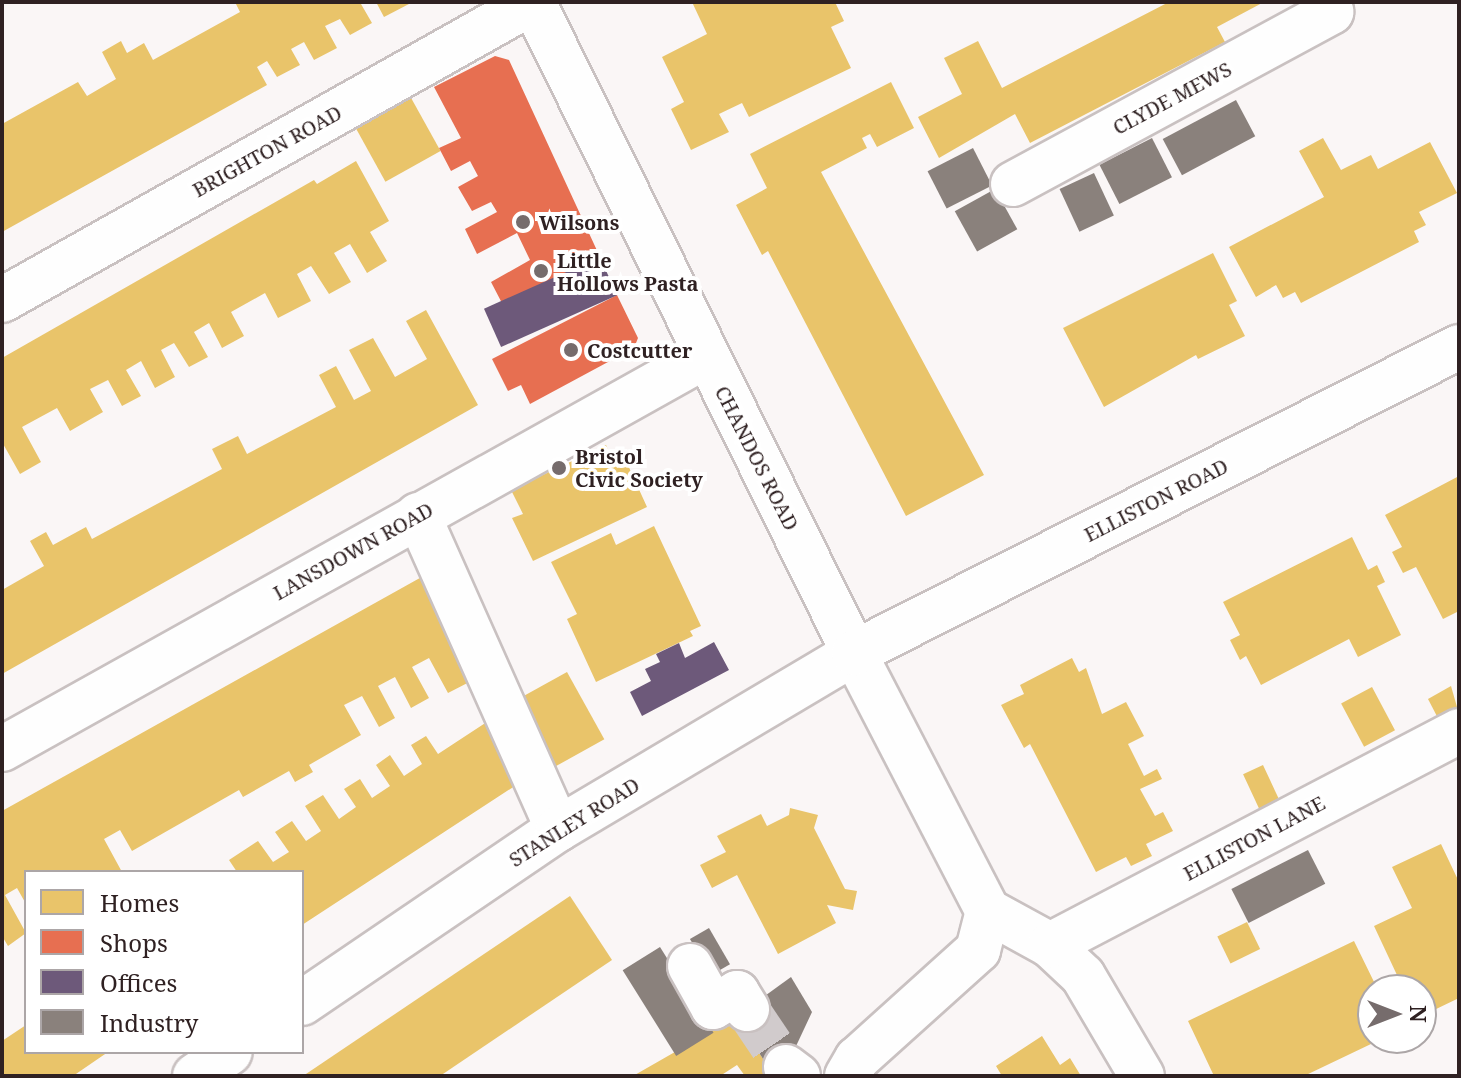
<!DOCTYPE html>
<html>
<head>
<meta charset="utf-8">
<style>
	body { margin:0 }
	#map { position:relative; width:1461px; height:1078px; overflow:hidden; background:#faf6f6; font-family:"Noto Serif",serif }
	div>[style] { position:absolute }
	.homes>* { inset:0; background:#e9c46a; transform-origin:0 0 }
	.shops>* { inset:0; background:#e76f51 }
	.offices>* { inset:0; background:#6d597a; transform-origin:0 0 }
	.industry>* { inset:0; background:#8a817c; transform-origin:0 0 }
	.minor-tunnel>* { height:44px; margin-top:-22px; transform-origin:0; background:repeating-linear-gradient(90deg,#d1cbcc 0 44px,transparent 0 66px) }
	.roads { filter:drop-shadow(2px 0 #c9c1c1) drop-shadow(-2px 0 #c9c1c1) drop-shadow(0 2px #c9c1c1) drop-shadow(0 -2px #c9c1c1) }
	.minor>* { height:44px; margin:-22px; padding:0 22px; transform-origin:22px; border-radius:22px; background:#fefefe }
	.dots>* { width:22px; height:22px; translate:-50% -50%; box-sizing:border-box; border:4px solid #fff; border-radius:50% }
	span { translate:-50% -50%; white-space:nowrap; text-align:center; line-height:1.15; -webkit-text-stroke:8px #fff; paint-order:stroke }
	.street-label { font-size:20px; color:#2f2122 }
	.poi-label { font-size:20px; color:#2f2122; font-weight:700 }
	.left { translate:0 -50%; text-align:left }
	.frame { position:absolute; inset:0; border:4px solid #2f2122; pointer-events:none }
	.legend { position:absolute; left:24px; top:870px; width:280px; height:184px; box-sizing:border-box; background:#fff; border:2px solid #aca6a7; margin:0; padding:10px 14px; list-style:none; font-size:24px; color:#2f2122 }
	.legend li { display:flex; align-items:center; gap:16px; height:40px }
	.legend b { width:40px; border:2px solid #aca6a7 }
	.north { position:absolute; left:1357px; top:974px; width:80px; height:80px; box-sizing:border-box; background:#fff; border:2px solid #aca6a7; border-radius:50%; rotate:90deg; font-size:22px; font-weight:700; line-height:32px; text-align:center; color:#2f2122 }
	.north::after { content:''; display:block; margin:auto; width:28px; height:36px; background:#766c6c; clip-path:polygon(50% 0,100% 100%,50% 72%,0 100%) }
</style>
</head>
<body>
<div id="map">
	<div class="homes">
		<i style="clip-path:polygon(235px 2px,365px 2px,361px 4px,372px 23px,350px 35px,340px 19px,325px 26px,337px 48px,314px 60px,304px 42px,291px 49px,300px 65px,277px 77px,267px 61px,257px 67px,267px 85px,2px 232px,2px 124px,78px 82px,87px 96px,116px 79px,102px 52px,121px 41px,127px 53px,144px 43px,153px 60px,240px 12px)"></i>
		<i style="clip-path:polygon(376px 2px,408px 2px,409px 4px,384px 17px)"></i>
		<i style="clip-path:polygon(692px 2px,835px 2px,844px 21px,831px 27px,851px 68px,749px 117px,742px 103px,719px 114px,729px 132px,691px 150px,671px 109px,684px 102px,662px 57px,707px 34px)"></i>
		<i style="clip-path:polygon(1169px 2px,1264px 2px,1217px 27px,1225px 42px,1030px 143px,1015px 114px,939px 158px,918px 117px,962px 94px,944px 58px,978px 41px,1002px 88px)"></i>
		<i style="clip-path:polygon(891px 82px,914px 128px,877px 147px,870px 134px,862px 138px,867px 148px,821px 172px,984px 475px,906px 516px,768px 251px,762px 255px,736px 205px,767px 188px,750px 154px)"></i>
		<i style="left:410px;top:96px;width:63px;height:63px;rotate:61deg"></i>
		<i style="clip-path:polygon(1323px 138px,1341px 170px,1371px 155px,1378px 169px,1430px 142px,1457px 193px,1419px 212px,1426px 225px,1414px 231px,1419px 242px,1301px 303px,1295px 292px,1283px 298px,1276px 285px,1256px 297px,1229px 247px,1324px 197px,1299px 151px)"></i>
		<i style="clip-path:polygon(356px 161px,389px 221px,370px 232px,387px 261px,367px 273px,350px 244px,334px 253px,351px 282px,329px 294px,311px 266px,297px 274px,311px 301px,278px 318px,265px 293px,231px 312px,244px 336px,222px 348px,209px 323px,194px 332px,208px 357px,189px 367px,174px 343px,161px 350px,175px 377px,155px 388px,141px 361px,126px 370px,141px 396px,122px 406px,108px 380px,90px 389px,103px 412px,70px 431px,57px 408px,22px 427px,41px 462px,20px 474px,2px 442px,2px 358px,314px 180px,317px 184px)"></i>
		<i style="clip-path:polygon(1213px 253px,1237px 301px,1229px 305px,1245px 336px,1198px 359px,1196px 355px,1104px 407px,1063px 328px)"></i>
		<i style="clip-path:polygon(426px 310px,478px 405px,2px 674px,2px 590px,44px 566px,30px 541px,46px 532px,53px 545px,86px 527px,92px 539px,222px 469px,212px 449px,238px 436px,247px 454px,336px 407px,319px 375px,336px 366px,354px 400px,371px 391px,349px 350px,373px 338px,395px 377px,427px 359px,406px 321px)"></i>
		<i style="clip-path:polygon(606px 445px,617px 468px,627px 463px,647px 507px,533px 561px,512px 518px,523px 514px,511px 490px)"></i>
		<i style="clip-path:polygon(1459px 476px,1459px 611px,1443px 619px,1416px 567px,1403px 573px,1392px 552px,1402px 547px,1385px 515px)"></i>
		<i style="clip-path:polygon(654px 526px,701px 626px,690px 631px,693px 636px,596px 682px,567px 619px,577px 614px,551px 562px,611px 533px,616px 545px)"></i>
		<i style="clip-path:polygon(1352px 537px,1368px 570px,1377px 565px,1385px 582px,1377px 586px,1401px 635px,1358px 657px,1349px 639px,1261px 685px,1246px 656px,1240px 660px,1230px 640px,1240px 635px,1223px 602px)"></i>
		<i style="clip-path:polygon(427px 574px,483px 675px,448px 693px,429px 658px,412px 667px,429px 698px,411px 708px,395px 677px,378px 686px,395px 718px,379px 727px,362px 696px,344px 705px,361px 735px,309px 765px,313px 772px,295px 782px,289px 771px,243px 797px,239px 790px,132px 851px,120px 830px,104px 839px,122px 872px,26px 872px,26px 904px,17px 888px,5px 895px,26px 933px,8px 946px,2px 936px,2px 811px)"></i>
		<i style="clip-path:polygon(1072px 658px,1079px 672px,1086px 668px,1102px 714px,1126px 702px,1144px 736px,1128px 744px,1144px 776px,1157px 769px,1162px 779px,1140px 789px,1155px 816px,1163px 812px,1173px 831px,1146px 844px,1152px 856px,1131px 866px,1126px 857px,1096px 872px,1030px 744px,1024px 748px,1001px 705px,1024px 694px,1020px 685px)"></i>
		<i style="left:567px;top:672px;width:77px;height:64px;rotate:61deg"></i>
		<i style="clip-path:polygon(1451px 686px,1459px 714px,1441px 724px,1428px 699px)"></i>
		<i style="left:1372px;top:687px;width:49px;height:35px;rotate:62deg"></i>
		<i style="clip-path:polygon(499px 714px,530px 776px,302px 925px,302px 872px,237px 872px,229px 860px,258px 841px,273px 862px,289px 852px,275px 832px,292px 821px,306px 841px,321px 831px,305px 806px,323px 795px,339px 819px,356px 807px,344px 789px,360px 779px,372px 798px,390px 786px,376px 765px,390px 755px,404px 776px,422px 764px,411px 745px,426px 736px,438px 754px)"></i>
		<i style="left:1263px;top:765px;width:40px;height:22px;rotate:65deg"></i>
		<i style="clip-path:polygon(790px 808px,818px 815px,814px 828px,845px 889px,857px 891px,853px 910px,827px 905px,836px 923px,778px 954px,737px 875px,712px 888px,700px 865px,726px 852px,717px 836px,761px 814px,767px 826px,789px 815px)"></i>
		<i style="clip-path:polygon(1441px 844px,1459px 882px,1459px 998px,1432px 1011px,1421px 988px,1404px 990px,1374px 926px,1412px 908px,1392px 867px)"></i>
		<i style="clip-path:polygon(570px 896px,612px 960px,440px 1076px,303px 1076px)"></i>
		<i style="left:1247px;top:922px;width:30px;height:33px;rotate:64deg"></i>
		<i style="clip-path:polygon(1354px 941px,1377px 988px,1363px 995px,1373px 1014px,1360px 1021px,1371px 1044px,1304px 1076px,1214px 1076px,1188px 1021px)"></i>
		<i style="clip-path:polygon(736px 1017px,774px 1076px,745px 1076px,737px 1065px,720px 1076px,633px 1076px)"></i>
		<i style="clip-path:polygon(26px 1025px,26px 1052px,108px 1052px,73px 1076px,2px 1076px,2px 1041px)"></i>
		<i style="clip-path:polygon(1042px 1036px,1060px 1065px,1070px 1058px,1081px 1076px,1002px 1076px,996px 1066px)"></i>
	</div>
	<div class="shops">
		<i style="clip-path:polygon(495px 56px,509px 60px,600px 257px,504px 307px,491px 282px,530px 260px,517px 233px,477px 254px,465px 229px,497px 212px,491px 202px,472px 211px,458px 187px,478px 176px,470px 161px,451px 171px,439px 148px,461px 138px,434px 87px)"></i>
		<i style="clip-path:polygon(617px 295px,638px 338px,634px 348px,530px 404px,521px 385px,508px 391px,492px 359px)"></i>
	</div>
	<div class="offices">
		<i style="left:600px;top:257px;width:42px;height:127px;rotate:66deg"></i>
		<i style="clip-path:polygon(714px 642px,729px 670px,642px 716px,630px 692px,651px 681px,645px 669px,660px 662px,656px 654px,679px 643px,685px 658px)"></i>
	</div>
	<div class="industry">
		<i style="left:1236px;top:100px;width:41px;height:83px;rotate:62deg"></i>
		<i style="left:1152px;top:138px;width:44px;height:59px;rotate:63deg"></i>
		<i style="left:973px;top:148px;width:42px;height:51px;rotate:63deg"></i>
		<i style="left:1094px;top:173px;width:47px;height:38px;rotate:65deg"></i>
		<i style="left:995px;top:189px;width:46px;height:46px;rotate:61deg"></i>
		<i style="left:1308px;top:850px;width:38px;height:86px;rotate:63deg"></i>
		<i style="left:709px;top:928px;width:42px;height:22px;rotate:60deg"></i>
		<i style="left:660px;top:947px;width:101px;height:44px;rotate:58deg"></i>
		<i style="clip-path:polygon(791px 977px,812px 1012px,782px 1076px,774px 1076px,736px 1017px)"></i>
	</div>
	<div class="minor-tunnel">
		<i style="left:747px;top:1009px;width:70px;rotate:56.1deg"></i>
	</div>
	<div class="roads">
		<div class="minor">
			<i style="left:533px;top:2px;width:726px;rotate:63.75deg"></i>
			<i style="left:854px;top:653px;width:291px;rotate:62.6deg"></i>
			<i style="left:1013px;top:184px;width:362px;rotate:-28.4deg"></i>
			<i style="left:1331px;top:12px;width:11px;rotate:-117deg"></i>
			<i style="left:2px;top:300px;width:609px;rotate:-29.3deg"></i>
			<i style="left:418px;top:515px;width:344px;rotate:66deg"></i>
			<i style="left:2px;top:749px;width:806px;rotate:-29.17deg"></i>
			<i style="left:988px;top:911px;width:71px;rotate:28.7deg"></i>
			<i style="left:1050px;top:945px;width:45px;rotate:43.2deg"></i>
			<i style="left:1083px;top:976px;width:116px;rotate:59.5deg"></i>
			<i style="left:1050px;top:945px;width:462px;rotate:-27.6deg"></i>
			<i style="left:690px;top:966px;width:47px;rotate:60.7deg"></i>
			<i style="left:713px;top:1007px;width:28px;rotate:-30deg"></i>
			<i style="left:737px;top:993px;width:19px;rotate:58deg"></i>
			<i style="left:302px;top:1003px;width:310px;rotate:-34.2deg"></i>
			<i style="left:558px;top:829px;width:344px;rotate:-30.7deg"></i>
			<i style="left:854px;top:653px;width:678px;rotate:-26.83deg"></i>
			<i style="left:786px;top:1067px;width:15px;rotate:37deg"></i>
			<i style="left:195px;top:1076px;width:42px;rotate:-34.4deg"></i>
			<i style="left:847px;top:1076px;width:20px;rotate:-60deg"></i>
			<i style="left:857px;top:1059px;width:163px;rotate:-42deg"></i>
			<i style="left:978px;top:950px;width:40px;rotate:-75.6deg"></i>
		</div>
	</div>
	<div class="dots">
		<i style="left:523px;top:222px;background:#766c6c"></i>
		<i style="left:541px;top:271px;background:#766c6c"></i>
		<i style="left:571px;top:350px;background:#766c6c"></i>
		<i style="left:559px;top:468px;background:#766c6c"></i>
	</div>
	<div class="street-label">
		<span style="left:1172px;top:98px;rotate:-28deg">CLYDE MEWS</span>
		<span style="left:267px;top:151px;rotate:-29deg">BRIGHTON ROAD</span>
		<span style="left:757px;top:458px;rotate:63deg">CHANDOS ROAD</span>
		<span style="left:1156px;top:500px;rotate:-27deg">ELLISTON ROAD</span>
		<span style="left:353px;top:551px;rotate:-29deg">LANSDOWN ROAD</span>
		<span style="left:574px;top:822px;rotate:-32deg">STANLEY ROAD</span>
		<span style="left:1254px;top:838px;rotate:-28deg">ELLISTON LANE</span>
	</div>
	<div class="poi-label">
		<span class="left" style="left:539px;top:222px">Wilsons</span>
		<span class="left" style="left:557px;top:272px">Little<br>Hollows Pasta</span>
		<span class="left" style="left:587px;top:350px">Costcutter</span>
		<span class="left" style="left:575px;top:468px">Bristol<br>Civic Society</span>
	</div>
	<div class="frame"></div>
	<ul class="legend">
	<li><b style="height:22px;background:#e9c46a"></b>Homes</li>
	<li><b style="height:22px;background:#e76f51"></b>Shops</li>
	<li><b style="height:22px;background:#6d597a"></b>Offices</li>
	<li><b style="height:22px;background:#8a817c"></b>Industry</li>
	</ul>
	<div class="north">N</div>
</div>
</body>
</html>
